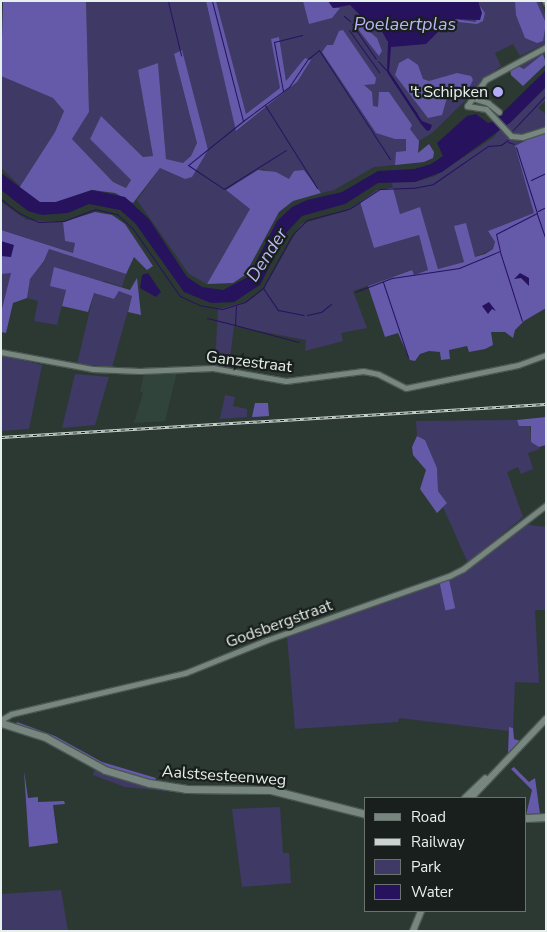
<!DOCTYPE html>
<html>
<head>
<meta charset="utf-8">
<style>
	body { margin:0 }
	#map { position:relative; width:547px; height:932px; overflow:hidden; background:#2c3933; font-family:"Nunito Sans",sans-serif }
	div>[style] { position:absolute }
	.built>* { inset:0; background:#30443c }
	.green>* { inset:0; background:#3f3965 }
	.forest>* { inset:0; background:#6559aa; transform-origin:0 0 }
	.water>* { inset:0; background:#27125e }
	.stream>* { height:1px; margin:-0.5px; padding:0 0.5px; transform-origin:0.5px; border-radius:0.5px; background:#27125e }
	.roads { filter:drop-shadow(1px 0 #4b5651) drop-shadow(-1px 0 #4b5651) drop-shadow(0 1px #4b5651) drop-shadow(0 -1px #4b5651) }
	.minor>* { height:5px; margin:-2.5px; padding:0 2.5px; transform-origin:2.5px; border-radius:2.5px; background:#77867f }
	.tertiary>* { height:6px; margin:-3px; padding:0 3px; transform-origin:3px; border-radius:3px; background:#77867f }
	.secondary>* { height:7px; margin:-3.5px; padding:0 3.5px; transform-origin:3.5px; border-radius:3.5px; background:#77867f }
	.rail>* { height:3px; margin-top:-1.5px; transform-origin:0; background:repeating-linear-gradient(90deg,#191f1c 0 4px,#cad3cf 0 8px); box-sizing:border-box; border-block:1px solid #cad3cf }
	.dots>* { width:14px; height:14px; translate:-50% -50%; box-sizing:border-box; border:2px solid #191f1c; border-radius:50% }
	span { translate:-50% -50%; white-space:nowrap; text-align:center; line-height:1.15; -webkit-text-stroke:4.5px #191f1c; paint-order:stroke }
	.poi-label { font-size:16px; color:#e7f0ec }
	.right { translate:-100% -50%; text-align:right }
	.street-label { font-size:16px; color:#e7f0ec }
	.water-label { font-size:18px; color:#bab5f7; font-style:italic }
	.frame { position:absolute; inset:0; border:2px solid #e7f0ec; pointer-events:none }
	.legend { position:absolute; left:364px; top:797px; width:162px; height:115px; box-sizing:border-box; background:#191f1c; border:1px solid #6b736f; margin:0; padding:6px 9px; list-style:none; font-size:15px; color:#e7f0ec }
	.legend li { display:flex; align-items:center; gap:10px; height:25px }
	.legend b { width:25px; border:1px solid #6b736f }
</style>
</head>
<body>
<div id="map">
	<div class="built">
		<i style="clip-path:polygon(177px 372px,165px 421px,134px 423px,143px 393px,140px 391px,144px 374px)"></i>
	</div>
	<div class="green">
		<i style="clip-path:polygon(86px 1px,206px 1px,237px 131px,297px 82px,305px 59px,286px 82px,279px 37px,280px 88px,246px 115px,216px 1px,540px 1px,546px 15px,546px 43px,520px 56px,513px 44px,495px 53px,501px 66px,481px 81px,474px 92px,432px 133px,419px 141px,418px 153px,429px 144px,434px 152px,433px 158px,424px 162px,374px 167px,334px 190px,321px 193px,304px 170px,289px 179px,263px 169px,226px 190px,250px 209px,207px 284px,189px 274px,137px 200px,160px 168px,185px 179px,207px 150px,174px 54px,197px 143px,191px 156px,183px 163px,166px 159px,158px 63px,138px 70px,153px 156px,143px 157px,101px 116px,90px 139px,131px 180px,126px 188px,113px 182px,72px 139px,89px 112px)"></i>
		<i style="clip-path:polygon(546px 49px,546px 56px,543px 54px,524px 69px,516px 65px)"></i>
		<i style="clip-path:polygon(1px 76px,53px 98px,64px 111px,55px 132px,20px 186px,1px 168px)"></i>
		<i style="clip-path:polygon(546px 87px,546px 100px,538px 108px,546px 114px,546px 127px,513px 136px,505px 126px)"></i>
		<i style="clip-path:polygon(500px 128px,509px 137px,535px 134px,515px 147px,535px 214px,488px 231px,495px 242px,493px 249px,475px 257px,466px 224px,455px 226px,464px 262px,438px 269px,420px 207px,400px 214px,391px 181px,415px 182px,435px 176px,494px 137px)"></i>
		<i style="clip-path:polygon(1px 202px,27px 220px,63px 222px,65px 241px,75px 243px,74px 253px,1px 230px)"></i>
		<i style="clip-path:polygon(360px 202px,374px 248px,419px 235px,428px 270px,413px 275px,411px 270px,353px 291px,367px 328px,341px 333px,343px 341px,305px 351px,306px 340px,234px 326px,229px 367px,215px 366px,218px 309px,248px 301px,263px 290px,301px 224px,345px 211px)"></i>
		<i style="clip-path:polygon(49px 249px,126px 274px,122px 287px,104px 281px,66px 289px,57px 325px,34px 321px,38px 301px,27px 298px,30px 279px,44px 262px)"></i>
		<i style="clip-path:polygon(11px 272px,9px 289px,1px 313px,1px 274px)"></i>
		<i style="clip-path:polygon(119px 290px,132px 296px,112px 367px,77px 364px,94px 293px,114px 299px)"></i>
		<i style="clip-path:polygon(1px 355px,42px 365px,29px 429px,1px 431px)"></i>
		<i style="clip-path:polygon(75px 374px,109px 377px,108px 380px,95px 425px,62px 428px)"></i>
		<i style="clip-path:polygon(225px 395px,235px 397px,233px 406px,247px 409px,247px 417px,220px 419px)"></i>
		<i style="clip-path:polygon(517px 420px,519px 426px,530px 426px,531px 442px,538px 444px,540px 449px,528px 453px,533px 469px,521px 474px,518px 467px,507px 472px,523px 517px,468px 563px,443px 507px,447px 503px,438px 491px,437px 468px,425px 440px,417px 436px,416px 421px)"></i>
		<i style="clip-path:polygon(522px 524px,546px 527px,546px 610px,535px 610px,539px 683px,515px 682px,513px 728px,509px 727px,509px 731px,399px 718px,398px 722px,295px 729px,287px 637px,440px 583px,446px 610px,455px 608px,449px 579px)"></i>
		<i style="clip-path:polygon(94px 770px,132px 783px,185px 793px,125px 787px,93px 775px)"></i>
		<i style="clip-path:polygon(280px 807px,283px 853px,289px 853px,291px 883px,242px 887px,232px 809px)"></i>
		<i style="clip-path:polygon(61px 890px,68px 931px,2px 931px,1px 894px)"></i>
	</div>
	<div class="forest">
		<i style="clip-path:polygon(3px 1px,86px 1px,89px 112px,72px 139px,113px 182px,126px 188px,131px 180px,90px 139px,101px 116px,143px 157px,153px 156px,138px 70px,158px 63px,166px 159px,183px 163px,191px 156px,197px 143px,174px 54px,182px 50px,208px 150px,192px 177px,185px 179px,160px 168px,133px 203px,115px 193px,92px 190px,56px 202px,39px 202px,19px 188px,55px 132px,64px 111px,53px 98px,1px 76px)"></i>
		<i style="clip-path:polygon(206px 1px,216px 1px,246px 114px,280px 88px,271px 39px,279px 37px,286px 81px,305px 58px,311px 60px,297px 82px,236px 131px)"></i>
		<i style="clip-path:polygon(303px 1px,328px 1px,333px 8px,340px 8px,332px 18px,309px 24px)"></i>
		<i style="clip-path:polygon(515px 1px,536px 1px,546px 23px,543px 41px,537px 43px,525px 38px,516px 15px)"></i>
		<i style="clip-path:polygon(479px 5px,485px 13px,483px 21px,477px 24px,449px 21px,455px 19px,476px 22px)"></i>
		<i style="clip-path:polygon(357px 21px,377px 38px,382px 51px,379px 56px,357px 28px)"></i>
		<i style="clip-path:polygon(343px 30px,376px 78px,375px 84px,364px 85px,372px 92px,373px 106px,378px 107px,379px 92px,389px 92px,412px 125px,410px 129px,419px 141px,418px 153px,429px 144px,434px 152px,433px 158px,424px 162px,395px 165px,396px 152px,406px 151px,406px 139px,395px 139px,376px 133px,322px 52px,327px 45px,333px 45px,339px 31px)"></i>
		<i style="clip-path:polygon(543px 54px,546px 64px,523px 86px,511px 75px,510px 69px,516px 65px,524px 69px)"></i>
		<i style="clip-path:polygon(408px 58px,418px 65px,423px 79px,429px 81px,457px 73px,471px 76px,473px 80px,469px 88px,456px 88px,448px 94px,442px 115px,428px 118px,395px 75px,399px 63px)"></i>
		<i style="clip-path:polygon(546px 130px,546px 308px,524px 321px,515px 330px,513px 338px,505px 332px,491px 332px,493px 345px,485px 349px,469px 352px,467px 346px,449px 350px,450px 359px,441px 360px,440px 352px,429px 351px,420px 354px,415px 361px,410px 360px,398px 333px,385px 337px,368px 286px,412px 270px,414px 275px,428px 270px,419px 235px,374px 248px,360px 202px,378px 190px,393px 188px,400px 214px,420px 207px,438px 269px,464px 262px,454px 226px,466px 223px,475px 257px,485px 254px,493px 249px,495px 242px,488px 231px,534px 213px,515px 146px)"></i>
		<i style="clip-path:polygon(258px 170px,276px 172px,289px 179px,294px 171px,304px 170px,321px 193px,293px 201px,279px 212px,245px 275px,233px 283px,207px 284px,250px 209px,226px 190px)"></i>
		<i style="clip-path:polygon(95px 212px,112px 215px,125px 224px,153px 266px,147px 270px,134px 257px,126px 274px,49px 249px,44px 261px,30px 279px,27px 298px,13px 303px,6px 333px,1px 332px,1px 313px,11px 273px,1px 274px,1px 230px,73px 253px,75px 243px,65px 241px,63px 222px)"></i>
		<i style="clip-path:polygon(54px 267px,130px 290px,137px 278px,141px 315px,128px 312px,132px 296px,119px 291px,114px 299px,94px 293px,88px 312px,62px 306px,66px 290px,50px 286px)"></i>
		<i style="clip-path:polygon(255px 403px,268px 403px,269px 416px,252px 417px)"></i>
		<i style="clip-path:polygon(546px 417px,546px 445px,539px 447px,531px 442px,531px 426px,519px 426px,517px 420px)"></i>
		<i style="clip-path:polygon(417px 436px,425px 440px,437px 468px,438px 491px,447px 503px,437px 513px,420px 489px,426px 470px,413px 455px,412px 447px)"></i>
		<i style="left:449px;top:579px;width:30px;height:10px;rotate:78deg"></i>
		<i style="clip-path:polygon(17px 722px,55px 736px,102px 762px,156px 778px,154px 783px,122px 774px,16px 725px)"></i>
		<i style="clip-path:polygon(509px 727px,513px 728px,514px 739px,520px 741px,508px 754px)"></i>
		<i style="clip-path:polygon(514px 767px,529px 782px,535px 778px,540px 814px,526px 815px,532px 790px,511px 769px)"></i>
		<i style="clip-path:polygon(24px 771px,28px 798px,38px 797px,38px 802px,64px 801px,65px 804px,53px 805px,58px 843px,29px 847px)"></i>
	</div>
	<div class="water">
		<i style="clip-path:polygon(328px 1px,478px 1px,482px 13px,480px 20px,451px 19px,426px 44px,391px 47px,389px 71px,422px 121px,432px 125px,430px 130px,427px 131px,421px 124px,387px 72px,388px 42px,377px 23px,362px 17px,350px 5px,333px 8px)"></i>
		<i style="clip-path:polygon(546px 70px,546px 87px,511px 122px,442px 172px,415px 182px,378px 183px,345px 204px,302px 216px,287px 232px,260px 285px,234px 302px,211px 303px,184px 292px,135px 223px,120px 210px,89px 204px,68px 213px,42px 215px,28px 211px,1px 190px,1px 173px,40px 202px,56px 202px,92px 190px,125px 197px,149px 219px,187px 277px,202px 287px,223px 290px,248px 277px,277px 221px,292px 207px,307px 200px,342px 192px,378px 171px,414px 169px,431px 164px,443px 156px,437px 143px,467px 116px,476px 114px,488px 123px,494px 121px)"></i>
		<i style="clip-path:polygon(1px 241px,14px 245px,11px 257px,1px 256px)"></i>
		<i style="clip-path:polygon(148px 273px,161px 292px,156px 297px,140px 288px,142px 275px)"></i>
		<i style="clip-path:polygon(520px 273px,529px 278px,529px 286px,521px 278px,514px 279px)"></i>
		<i style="clip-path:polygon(489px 302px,496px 311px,492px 309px,488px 314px,482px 306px)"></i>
	</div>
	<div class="stream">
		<i style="left:168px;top:1px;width:56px;rotate:76.5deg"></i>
		<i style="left:212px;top:1px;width:124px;rotate:75.5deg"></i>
		<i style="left:243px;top:121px;width:57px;rotate:-36.5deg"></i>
		<i style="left:289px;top:87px;width:34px;rotate:-56deg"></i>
		<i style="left:308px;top:59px;width:14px;rotate:-39deg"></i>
		<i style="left:319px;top:50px;width:130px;rotate:56.9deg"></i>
		<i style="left:344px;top:16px;width:8px;rotate:40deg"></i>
		<i style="left:352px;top:24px;width:42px;rotate:55.6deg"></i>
		<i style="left:349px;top:30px;width:52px;rotate:54.5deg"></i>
		<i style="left:378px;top:61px;width:12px;rotate:48deg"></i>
		<i style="left:392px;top:79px;width:9px;rotate:54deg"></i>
		<i style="left:283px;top:91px;width:50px;rotate:-100.4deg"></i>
		<i style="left:274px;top:42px;width:29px;rotate:-14deg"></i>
		<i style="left:402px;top:93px;width:9px;rotate:54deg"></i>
		<i style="left:265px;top:105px;width:98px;rotate:57.9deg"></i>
		<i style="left:410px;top:105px;width:11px;rotate:52deg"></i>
		<i style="left:243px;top:121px;width:70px;rotate:141.3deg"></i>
		<i style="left:188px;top:165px;width:43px;rotate:33.7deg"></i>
		<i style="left:224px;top:189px;width:73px;rotate:-32.2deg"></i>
		<i style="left:512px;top:131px;width:50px;rotate:-46.6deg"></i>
		<i style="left:508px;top:142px;width:6px;rotate:18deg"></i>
		<i style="left:531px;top:180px;width:17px;rotate:-25deg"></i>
		<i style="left:1px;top:199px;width:23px;rotate:38deg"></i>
		<i style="left:19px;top:213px;width:21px;rotate:25deg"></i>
		<i style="left:38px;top:222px;width:26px;rotate:-2deg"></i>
		<i style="left:64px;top:221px;width:33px;rotate:-21deg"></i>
		<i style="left:95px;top:209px;width:23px;rotate:13deg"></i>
		<i style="left:117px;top:214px;width:22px;rotate:43deg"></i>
		<i style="left:133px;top:229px;width:82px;rotate:55deg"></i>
		<i style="left:180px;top:296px;width:21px;rotate:25deg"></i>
		<i style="left:199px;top:305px;width:23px;rotate:10deg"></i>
		<i style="left:222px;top:309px;width:24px;rotate:-17deg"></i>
		<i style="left:245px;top:302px;width:23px;rotate:-38deg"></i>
		<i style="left:263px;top:288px;width:60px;rotate:-61.3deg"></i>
		<i style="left:292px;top:235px;width:21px;rotate:-45deg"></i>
		<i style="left:307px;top:220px;width:43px;rotate:-14.7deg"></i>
		<i style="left:349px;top:209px;width:37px;rotate:-33deg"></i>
		<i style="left:380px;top:189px;width:33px;rotate:-2deg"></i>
		<i style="left:413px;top:188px;width:20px;rotate:-11deg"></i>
		<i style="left:433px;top:184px;width:67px;rotate:-34.6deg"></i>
		<i style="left:488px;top:146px;width:13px;rotate:-4deg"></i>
		<i style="left:501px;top:145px;width:9px;rotate:-36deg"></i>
		<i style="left:538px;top:211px;width:9px;rotate:-27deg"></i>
		<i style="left:537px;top:214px;width:28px;rotate:71deg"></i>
		<i style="left:500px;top:252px;width:72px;rotate:72.3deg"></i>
		<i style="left:383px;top:282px;width:79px;rotate:71.6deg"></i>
		<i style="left:263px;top:288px;width:27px;rotate:56deg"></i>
		<i style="left:278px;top:310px;width:26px;rotate:11deg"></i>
		<i style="left:355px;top:292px;width:40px;rotate:-21deg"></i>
		<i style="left:392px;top:278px;width:68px;rotate:-8.5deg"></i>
		<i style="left:459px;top:268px;width:44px;rotate:-22.5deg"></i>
		<i style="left:500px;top:251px;width:17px;rotate:-103deg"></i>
		<i style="left:496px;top:234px;width:46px;rotate:-27.1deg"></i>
		<i style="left:537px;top:213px;width:69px;rotate:-107.7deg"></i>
		<i style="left:236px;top:306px;width:19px;rotate:93deg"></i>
		<i style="left:235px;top:325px;width:66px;rotate:14.9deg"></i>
		<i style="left:307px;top:315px;width:14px;rotate:-12deg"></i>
		<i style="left:321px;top:312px;width:13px;rotate:-39deg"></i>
		<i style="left:207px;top:318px;width:29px;rotate:14deg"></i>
	</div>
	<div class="roads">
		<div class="minor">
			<i style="left:545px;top:1px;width:2px;rotate:63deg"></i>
			<i style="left:473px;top:98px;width:16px;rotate:18deg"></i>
			<i style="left:488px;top:103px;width:14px;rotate:39deg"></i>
			<i style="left:467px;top:106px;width:32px;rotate:-55deg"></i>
			<i style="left:485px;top:80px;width:69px;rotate:-28.4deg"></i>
			<i style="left:467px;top:106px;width:19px;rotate:9deg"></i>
			<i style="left:486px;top:109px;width:37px;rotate:47deg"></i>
			<i style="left:511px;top:136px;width:11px;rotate:5deg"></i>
			<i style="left:522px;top:137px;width:25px;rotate:-18deg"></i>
			<i style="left:1px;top:352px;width:94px;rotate:10.5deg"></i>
			<i style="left:93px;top:369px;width:47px;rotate:2.4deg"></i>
			<i style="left:140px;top:371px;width:73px;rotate:-2.4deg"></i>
			<i style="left:213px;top:368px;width:74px;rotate:10.1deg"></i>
			<i style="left:286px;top:381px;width:78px;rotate:-7.4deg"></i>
			<i style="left:363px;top:371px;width:15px;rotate:11deg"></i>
			<i style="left:378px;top:374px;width:31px;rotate:27deg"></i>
			<i style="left:406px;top:388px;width:114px;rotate:-11.6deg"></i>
			<i style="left:518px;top:365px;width:30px;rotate:-20deg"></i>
			<i style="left:1px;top:720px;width:12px;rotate:-31deg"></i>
			<i style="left:11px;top:714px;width:179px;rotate:-13.3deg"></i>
			<i style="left:185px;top:673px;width:88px;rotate:-21.9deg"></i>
			<i style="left:267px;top:640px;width:193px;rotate:-19.4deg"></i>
			<i style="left:449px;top:576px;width:16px;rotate:-27deg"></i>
			<i style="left:463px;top:569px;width:105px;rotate:-37.6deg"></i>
		</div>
		<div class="tertiary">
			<i style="left:465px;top:798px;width:28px;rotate:-44deg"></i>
			<i style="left:471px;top:798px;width:109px;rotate:-46.5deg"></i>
			<i style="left:413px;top:931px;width:22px;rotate:-68deg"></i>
		</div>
		<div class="secondary">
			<i style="left:1px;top:723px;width:46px;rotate:17.7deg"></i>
			<i style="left:45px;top:737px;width:68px;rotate:28.8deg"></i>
			<i style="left:105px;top:770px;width:46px;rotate:16.5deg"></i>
			<i style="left:149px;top:783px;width:37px;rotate:9deg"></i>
			<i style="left:186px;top:789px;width:85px;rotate:0.7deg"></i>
			<i style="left:271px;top:790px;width:98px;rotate:14.2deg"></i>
			<i style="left:526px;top:818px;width:20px;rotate:-3deg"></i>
		</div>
	</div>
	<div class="rail">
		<i style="left:1px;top:437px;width:546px;rotate:-3.47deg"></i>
	</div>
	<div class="dots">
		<i style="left:498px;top:92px;background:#b4acf9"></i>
	</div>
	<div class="poi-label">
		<span class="right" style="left:488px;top:92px">'t Schipken</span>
	</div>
	<div class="street-label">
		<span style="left:249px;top:362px;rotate:7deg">Ganzestraat</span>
		<span style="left:279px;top:624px;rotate:-20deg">Godsbergstraat</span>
		<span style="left:224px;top:776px;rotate:4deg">Aalstsesteenweg</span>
	</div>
	<div class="water-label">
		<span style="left:405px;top:24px">Poelaertplas</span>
		<span style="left:267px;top:255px;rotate:-57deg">Dender</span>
	</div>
	<div class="frame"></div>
	<ul class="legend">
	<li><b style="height:6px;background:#77867f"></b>Road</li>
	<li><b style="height:6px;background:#cad3cf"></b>Railway</li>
	<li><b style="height:14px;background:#3f3965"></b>Park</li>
	<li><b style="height:14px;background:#27125e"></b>Water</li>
	</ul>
</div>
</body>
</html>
